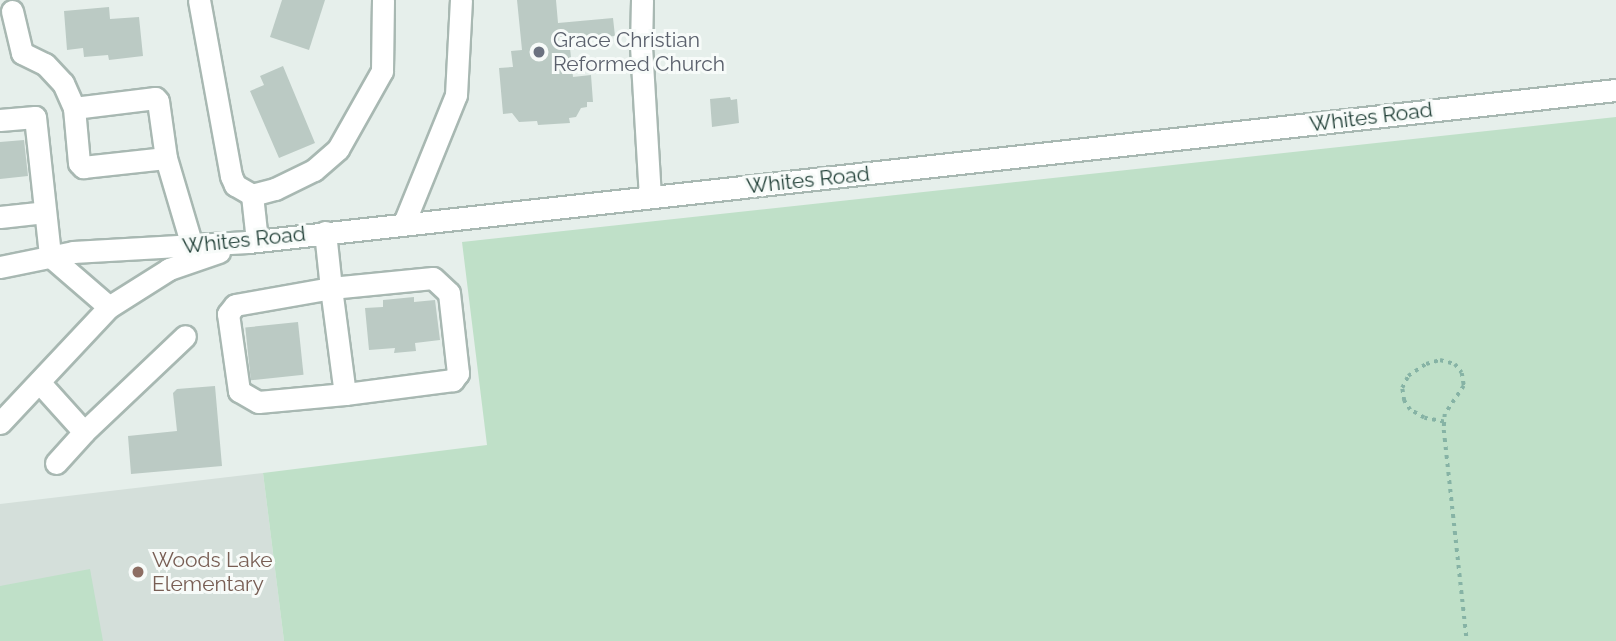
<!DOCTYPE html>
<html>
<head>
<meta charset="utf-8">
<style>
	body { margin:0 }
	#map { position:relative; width:1616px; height:641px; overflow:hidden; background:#e6efeb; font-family:Raleway,sans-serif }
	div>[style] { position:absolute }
	.built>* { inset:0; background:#d4dfda }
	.green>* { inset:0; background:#bfe0c8 }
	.building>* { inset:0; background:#bbcac4; transform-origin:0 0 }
	.path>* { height:3.5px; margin-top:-1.75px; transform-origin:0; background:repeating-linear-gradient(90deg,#86b3a5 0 3.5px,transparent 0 8.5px) }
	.roads { filter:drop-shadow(2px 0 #a8b8b2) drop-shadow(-2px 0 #a8b8b2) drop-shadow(0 2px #a8b8b2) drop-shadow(0 -2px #a8b8b2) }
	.minor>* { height:21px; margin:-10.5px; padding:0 10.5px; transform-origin:10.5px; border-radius:10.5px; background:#fff }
	.dots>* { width:19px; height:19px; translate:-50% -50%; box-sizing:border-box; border:4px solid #f7fbf9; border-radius:50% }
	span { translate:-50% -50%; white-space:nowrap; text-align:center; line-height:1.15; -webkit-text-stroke:6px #f7fbf9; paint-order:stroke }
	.worship-label { font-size:21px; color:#5b616d }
	.left { translate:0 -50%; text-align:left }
	.street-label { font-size:21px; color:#24423a }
	.education-label { font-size:21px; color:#785e54 }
</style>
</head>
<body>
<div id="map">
	<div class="built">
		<i style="clip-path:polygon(263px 473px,284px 641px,0 641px,0 504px)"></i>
	</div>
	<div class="green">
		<i style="clip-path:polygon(1616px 117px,1616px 641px,284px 641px,263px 473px,487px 445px,462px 242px)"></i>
		<i style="clip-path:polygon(90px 569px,103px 641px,0 641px,0 586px)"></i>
	</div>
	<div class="building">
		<i style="clip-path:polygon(282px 0,325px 0,309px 50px,270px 37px)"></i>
		<i style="clip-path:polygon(517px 0,556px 0,558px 23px,613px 18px,615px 36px,558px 41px,560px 48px,570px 48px,573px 77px,591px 75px,593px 102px,587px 102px,587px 107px,581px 108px,576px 117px,569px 118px,570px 123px,538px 125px,537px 121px,519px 122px,512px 113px,503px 114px,499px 68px,513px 67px,511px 51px,522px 50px)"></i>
		<i style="clip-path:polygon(109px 7px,110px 19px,139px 17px,143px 56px,109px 60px,108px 55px,84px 57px,83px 48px,67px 50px,64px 11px)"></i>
		<i style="clip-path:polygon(283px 66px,315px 143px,279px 158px,250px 91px,264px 85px,260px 76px)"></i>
		<i style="clip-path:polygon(730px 97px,731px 100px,737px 99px,739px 123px,712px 127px,710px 99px)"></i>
		<i style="clip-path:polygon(24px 140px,28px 176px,0 179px,0 142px)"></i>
		<i style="clip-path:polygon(414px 297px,414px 302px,435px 300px,440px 340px,415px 343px,416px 351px,394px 353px,395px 348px,369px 350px,365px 308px,383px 307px,383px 300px)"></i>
		<i style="left:298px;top:322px;width:53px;height:53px;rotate:84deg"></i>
		<i style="clip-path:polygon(215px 386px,222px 466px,131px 474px,128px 436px,177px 431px,173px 393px,177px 389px)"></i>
	</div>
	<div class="path">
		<i style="left:1444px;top:422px;width:20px;rotate:-169deg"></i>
		<i style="left:1424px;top:418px;width:16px;rotate:-150deg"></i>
		<i style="left:1410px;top:410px;width:11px;rotate:-124deg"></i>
		<i style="left:1404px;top:401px;width:13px;rotate:-99deg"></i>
		<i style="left:1402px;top:388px;width:13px;rotate:-63deg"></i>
		<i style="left:1408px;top:376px;width:22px;rotate:-34deg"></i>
		<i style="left:1426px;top:364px;width:15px;rotate:-16deg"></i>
		<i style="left:1440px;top:360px;width:16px;rotate:15deg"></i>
		<i style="left:1455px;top:364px;width:11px;rotate:52deg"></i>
		<i style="left:1462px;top:373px;width:13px;rotate:81deg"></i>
		<i style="left:1464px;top:386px;width:34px;rotate:124deg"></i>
		<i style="left:1445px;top:414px;width:16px;rotate:94deg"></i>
		<i style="left:1444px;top:430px;width:212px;rotate:83.8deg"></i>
	</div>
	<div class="roads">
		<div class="minor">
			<i style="left:199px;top:0;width:179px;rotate:79.7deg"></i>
			<i style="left:231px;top:176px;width:10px;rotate:66deg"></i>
			<i style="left:235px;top:185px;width:20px;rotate:30deg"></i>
			<i style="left:252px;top:195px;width:24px;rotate:-15deg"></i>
			<i style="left:275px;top:189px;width:43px;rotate:-26deg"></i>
			<i style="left:314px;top:170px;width:32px;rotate:-41deg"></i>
			<i style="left:338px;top:149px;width:90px;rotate:-60.6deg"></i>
			<i style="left:382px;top:71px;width:71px;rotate:-89.2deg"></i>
			<i style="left:642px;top:0;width:46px;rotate:91.2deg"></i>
			<i style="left:641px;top:46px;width:151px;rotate:86.6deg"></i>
			<i style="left:12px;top:11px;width:43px;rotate:76.6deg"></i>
			<i style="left:22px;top:53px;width:25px;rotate:26deg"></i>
			<i style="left:45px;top:64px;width:26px;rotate:47deg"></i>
			<i style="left:63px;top:83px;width:27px;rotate:66deg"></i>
			<i style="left:74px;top:108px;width:55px;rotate:84.8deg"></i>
			<i style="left:79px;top:163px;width:6px;rotate:45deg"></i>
			<i style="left:83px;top:167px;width:83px;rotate:-6.2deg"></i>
			<i style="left:74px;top:108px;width:82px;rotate:-7deg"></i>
			<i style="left:155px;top:98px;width:4px;rotate:45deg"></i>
			<i style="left:158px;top:101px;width:58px;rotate:82deg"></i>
			<i style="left:166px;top:158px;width:92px;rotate:73.5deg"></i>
			<i style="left:0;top:120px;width:35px;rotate:-5deg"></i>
			<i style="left:35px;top:117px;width:140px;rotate:83.8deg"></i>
			<i style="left:50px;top:256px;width:78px;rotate:40.8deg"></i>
			<i style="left:252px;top:195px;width:46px;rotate:83.8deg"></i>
			<i style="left:0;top:217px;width:45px;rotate:-6.3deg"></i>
			<i style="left:404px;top:223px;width:138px;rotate:-67.9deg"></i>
			<i style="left:456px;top:95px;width:95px;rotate:-87deg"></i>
			<i style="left:325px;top:232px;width:56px;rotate:83.9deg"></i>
			<i style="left:331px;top:288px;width:102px;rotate:-5.6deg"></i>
			<i style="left:433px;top:278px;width:22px;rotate:43deg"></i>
			<i style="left:449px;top:293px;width:81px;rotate:83.6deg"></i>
			<i style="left:458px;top:373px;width:9px;rotate:126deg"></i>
			<i style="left:453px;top:380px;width:109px;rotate:172.6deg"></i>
			<i style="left:345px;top:394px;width:87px;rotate:174.7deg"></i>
			<i style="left:258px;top:402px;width:22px;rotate:-150deg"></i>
			<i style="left:239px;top:391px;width:78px;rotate:-98.1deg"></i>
			<i style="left:228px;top:314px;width:11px;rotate:-52deg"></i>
			<i style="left:235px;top:305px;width:97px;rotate:-10deg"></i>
			<i style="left:331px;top:288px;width:107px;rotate:82.5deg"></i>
			<i style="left:0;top:267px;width:75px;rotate:-11.6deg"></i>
			<i style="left:73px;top:252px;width:175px;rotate:-3.3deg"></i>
			<i style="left:248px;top:242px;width:1376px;rotate:-6.34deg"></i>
			<i style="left:39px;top:382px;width:67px;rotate:48deg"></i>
			<i style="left:84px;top:432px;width:139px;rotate:-43.5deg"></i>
			<i style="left:0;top:423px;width:159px;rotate:-46.8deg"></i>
			<i style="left:109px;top:307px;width:71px;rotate:-32.3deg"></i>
			<i style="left:169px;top:269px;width:53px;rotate:-18.8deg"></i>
			<i style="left:56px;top:463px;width:42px;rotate:-47.9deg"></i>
		</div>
	</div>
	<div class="dots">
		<i style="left:539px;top:52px;background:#6b7280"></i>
		<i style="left:138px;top:572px;background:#8d6e63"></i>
	</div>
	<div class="worship-label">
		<span class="left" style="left:553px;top:52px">Grace Christian<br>Reformed Church</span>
	</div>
	<div class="street-label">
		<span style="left:1371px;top:117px;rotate:-7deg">Whites Road</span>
		<span style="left:808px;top:180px;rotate:-6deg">Whites Road</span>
		<span style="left:244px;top:240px;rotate:-6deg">Whites Road</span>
	</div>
	<div class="education-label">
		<span class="left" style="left:152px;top:572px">Woods Lake<br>Elementary</span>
	</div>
</div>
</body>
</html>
